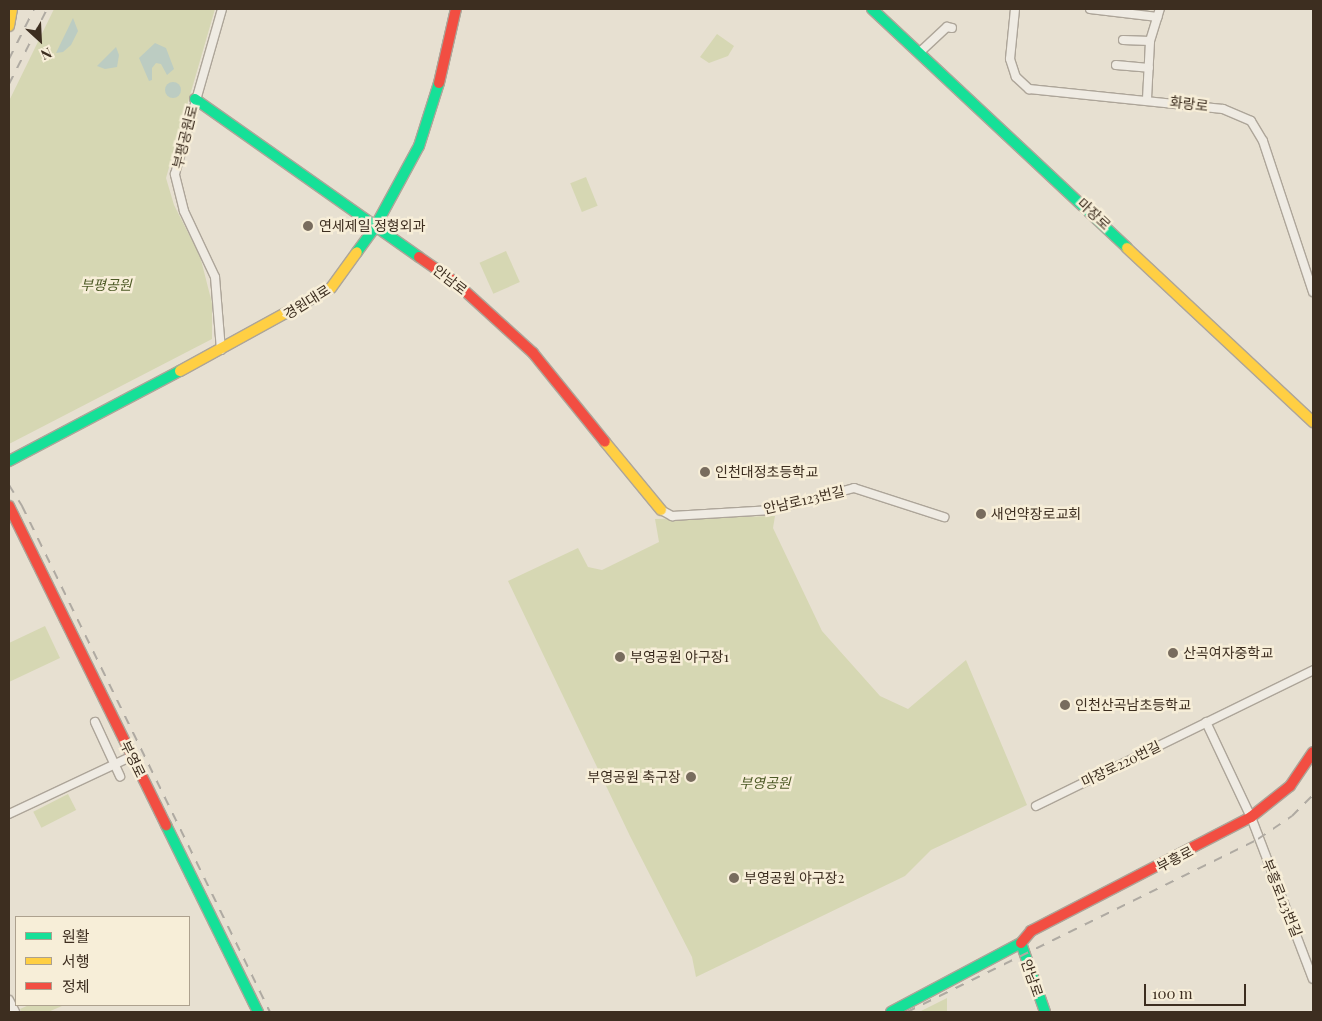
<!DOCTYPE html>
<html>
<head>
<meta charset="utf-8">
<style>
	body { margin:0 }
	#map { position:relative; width:1322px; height:1021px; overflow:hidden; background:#e7e0d1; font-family:"Playfair Display","Noto Sans KR",serif }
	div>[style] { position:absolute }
	.green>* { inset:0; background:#d6d7b3; transform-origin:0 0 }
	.water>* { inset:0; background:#bcccc2 }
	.round { border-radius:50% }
	.roads { filter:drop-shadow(1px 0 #ada599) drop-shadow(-1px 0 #ada599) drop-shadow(0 1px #ada599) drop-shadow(0 -1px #ada599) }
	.street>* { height:8px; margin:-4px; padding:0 4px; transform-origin:4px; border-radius:4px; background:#efebe3 }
	.fast>* { height:10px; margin:-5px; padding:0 5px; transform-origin:5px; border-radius:5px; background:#16e098 }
	.slow>* { height:10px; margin:-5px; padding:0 5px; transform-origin:5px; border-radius:5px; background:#ffcf43 }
	.jam>* { height:10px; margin:-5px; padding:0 5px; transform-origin:5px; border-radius:5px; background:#f24e42 }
	.rail>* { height:2px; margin-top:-1px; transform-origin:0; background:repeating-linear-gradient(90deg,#afaaa2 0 9px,transparent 0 18px) }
	.dots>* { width:14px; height:14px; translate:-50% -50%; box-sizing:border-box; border:2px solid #f7eed8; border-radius:50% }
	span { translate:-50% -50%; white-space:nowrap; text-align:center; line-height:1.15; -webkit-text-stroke:5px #f7eed8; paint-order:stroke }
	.street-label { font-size:14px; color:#3d2e20 }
	.poi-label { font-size:14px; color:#3d2e20 }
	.left { translate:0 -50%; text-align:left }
	.right { translate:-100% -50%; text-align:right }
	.park-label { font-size:14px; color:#4d5a26; font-style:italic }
	.frame { position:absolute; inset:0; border:10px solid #3d2e20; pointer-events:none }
	.legend { position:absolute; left:15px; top:916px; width:175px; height:90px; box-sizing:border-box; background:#f7eed8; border:1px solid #ada18e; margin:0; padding:6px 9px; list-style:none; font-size:15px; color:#3d2e20 }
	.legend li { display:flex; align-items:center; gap:10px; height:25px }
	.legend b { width:25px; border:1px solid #ada18e }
	.north { position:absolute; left:15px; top:15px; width:50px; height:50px; -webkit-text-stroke:4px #f7eed8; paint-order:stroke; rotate:155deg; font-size:14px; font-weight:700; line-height:20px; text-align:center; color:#3d2e20 }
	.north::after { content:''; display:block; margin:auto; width:18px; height:22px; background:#3d2e20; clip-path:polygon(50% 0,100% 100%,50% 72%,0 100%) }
	.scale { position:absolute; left:1144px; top:984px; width:102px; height:22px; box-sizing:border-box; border:2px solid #3d2e20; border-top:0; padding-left:6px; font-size:15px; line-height:18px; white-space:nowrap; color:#3d2e20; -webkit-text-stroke:4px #f7eed8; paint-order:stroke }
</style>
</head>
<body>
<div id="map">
	<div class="green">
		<i style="clip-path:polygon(54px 9px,215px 9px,166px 178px,174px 205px,200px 256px,212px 303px,212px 339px,9px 444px,9px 101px)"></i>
		<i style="clip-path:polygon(717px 34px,734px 46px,728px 56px,709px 63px,700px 57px)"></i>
		<i style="left:586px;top:177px;width:31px;height:17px;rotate:68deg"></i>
		<i style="left:506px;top:251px;width:34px;height:29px;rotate:66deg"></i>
		<i style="clip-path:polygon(775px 516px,773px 528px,822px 631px,880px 696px,908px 709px,966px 660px,1027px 805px,931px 850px,905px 876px,696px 977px,692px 957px,630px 836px,508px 581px,578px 548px,588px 567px,602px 570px,659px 542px,655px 519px)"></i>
		<i style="clip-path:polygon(45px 626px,60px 658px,9px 682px,9px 643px)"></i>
		<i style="left:68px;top:794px;width:18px;height:39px;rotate:63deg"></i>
		<i style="clip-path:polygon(947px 998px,947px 1012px,919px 1012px)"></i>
		<i style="clip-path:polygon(29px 1005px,62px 1005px,62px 1006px,48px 1012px,22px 1012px,20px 1009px)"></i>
	</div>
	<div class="water">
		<i style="clip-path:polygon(73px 18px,78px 31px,71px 45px,63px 52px,56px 53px)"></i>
		<i style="clip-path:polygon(155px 43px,166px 48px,174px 69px,167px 75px,161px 64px,156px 63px,152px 68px,152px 80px,149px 81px,139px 58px)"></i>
		<i style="clip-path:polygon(116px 47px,119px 55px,117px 67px,105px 69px,97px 66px)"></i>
		<i class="round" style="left:165px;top:82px;width:16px;height:16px"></i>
	</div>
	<div class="roads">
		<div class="street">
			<i style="left:1015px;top:9px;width:50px;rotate:95.7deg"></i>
			<i style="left:1010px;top:59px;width:19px;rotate:72deg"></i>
			<i style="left:1016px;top:77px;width:18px;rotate:43deg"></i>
			<i style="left:1029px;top:89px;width:195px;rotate:5.9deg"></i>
			<i style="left:1223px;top:109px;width:30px;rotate:23deg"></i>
			<i style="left:1251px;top:121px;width:23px;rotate:59deg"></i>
			<i style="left:1263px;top:141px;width:159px;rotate:71.7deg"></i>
			<i style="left:1090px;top:9px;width:68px;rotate:6.7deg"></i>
			<i style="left:1123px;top:40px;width:27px;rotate:2deg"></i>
			<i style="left:920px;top:52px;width:37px;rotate:-43deg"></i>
			<i style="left:947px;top:27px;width:5px;rotate:11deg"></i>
			<i style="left:1116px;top:65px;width:33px;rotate:5deg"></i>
			<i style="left:1147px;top:99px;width:58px;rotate:-87deg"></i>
			<i style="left:1150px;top:41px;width:34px;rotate:-73deg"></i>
			<i style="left:221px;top:350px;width:73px;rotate:-94.7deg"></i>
			<i style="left:215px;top:277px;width:73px;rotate:-115.2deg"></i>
			<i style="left:184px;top:211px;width:38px;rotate:-104deg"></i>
			<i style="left:175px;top:174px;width:172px;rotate:-74.1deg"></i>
			<i style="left:661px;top:510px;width:13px;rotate:29deg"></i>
			<i style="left:672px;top:516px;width:100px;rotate:-3.4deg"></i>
			<i style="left:772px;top:510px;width:85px;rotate:-15deg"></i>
			<i style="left:854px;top:488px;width:95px;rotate:17.9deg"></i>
			<i style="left:95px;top:722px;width:60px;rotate:65.2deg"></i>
			<i style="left:1206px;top:722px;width:105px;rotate:64.7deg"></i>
			<i style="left:1251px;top:817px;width:173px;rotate:69.1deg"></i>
			<i style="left:1036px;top:806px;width:309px;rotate:-26.1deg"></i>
			<i style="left:9px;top:814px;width:136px;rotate:-25.2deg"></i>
			<i style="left:9px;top:1000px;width:13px;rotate:63deg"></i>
		</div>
		<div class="fast">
			<i style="left:872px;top:9px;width:349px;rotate:43.1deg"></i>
			<i style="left:195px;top:99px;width:274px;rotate:35.2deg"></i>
			<i style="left:357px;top:252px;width:31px;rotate:-54deg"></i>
			<i style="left:375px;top:227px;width:92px;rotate:-61.5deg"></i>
			<i style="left:419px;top:146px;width:66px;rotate:-72.4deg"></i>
			<i style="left:9px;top:461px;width:193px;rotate:-27.8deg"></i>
			<i style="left:166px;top:825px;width:208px;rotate:63.8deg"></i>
			<i style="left:1021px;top:943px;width:73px;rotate:70.8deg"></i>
			<i style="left:891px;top:1012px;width:147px;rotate:-28deg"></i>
		</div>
		<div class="slow">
			<i style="left:9px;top:26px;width:17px;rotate:-80deg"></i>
			<i style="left:1127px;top:248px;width:255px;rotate:43.1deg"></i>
			<i style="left:180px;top:371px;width:172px;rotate:-28.8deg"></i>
			<i style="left:331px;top:288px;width:44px;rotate:-54.2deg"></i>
			<i style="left:605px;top:442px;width:88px;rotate:50.5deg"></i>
		</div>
		<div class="jam">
			<i style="left:439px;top:83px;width:76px;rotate:-77.1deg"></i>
			<i style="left:419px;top:257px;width:44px;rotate:34.8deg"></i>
			<i style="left:455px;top:282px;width:105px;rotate:42.3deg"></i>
			<i style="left:533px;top:353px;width:114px;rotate:51deg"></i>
			<i style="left:9px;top:506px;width:356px;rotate:63.8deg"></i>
			<i style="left:1021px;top:943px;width:16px;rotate:-50deg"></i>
			<i style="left:1031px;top:931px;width:248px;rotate:-27.4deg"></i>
			<i style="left:1251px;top:817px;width:50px;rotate:-38.5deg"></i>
			<i style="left:1290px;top:786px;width:41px;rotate:-55.9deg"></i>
		</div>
	</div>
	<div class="rail">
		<i style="left:9px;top:59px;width:56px;rotate:-63.4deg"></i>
		<i style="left:9px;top:84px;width:84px;rotate:-63.1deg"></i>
		<i style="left:9px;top:485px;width:25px;rotate:58deg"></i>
		<i style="left:22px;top:506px;width:564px;rotate:63.89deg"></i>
		<i style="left:907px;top:1012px;width:391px;rotate:-26.2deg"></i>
		<i style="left:1258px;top:839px;width:41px;rotate:-34.1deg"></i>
		<i style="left:1292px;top:816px;width:30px;rotate:-45deg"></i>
	</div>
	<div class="dots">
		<i style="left:308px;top:226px;background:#786c5e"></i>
		<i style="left:705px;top:472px;background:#786c5e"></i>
		<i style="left:981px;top:514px;background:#786c5e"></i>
		<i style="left:1173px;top:653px;background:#786c5e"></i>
		<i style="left:620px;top:657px;background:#786c5e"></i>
		<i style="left:1065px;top:705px;background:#786c5e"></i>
		<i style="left:691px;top:777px;background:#786c5e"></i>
		<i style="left:734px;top:878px;background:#786c5e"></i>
	</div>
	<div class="street-label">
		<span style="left:1189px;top:104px;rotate:7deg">화랑로</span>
		<span style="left:185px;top:137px;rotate:-76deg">부평공원로</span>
		<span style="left:1094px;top:214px;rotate:43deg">마장로</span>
		<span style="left:450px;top:280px;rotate:38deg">안남로</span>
		<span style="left:307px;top:302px;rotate:-32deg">경원대로</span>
		<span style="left:804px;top:500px;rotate:-13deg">안남로123번길</span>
		<span style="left:133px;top:759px;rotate:64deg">부영로</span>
		<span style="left:1121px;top:764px;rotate:-26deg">마장로220번길</span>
		<span style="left:1175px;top:859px;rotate:-27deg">부흥로</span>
		<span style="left:1282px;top:898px;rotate:68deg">부흥로123번길</span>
		<span style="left:1032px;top:978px;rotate:71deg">안남로</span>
	</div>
	<div class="poi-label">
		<span class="left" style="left:319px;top:226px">연세제일 정형외과</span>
		<span class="left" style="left:715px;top:472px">인천대정초등학교</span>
		<span class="left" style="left:991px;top:514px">새언약장로교회</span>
		<span class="left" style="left:1183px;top:653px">산곡여자중학교</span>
		<span class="left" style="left:630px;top:657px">부영공원 야구장1</span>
		<span class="left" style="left:1075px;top:705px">인천산곡남초등학교</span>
		<span class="right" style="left:681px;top:777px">부영공원 축구장</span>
		<span class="left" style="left:744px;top:878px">부영공원 야구장2</span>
	</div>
	<div class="park-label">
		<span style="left:106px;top:285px">부평공원</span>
		<span style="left:765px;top:783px">부영공원</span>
	</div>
	<div class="frame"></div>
	<ul class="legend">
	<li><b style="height:6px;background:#16e098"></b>원활</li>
	<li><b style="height:6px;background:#ffcf43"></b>서행</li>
	<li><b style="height:6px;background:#f24e42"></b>정체</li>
	</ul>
	<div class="north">N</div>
	<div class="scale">100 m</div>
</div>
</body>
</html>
